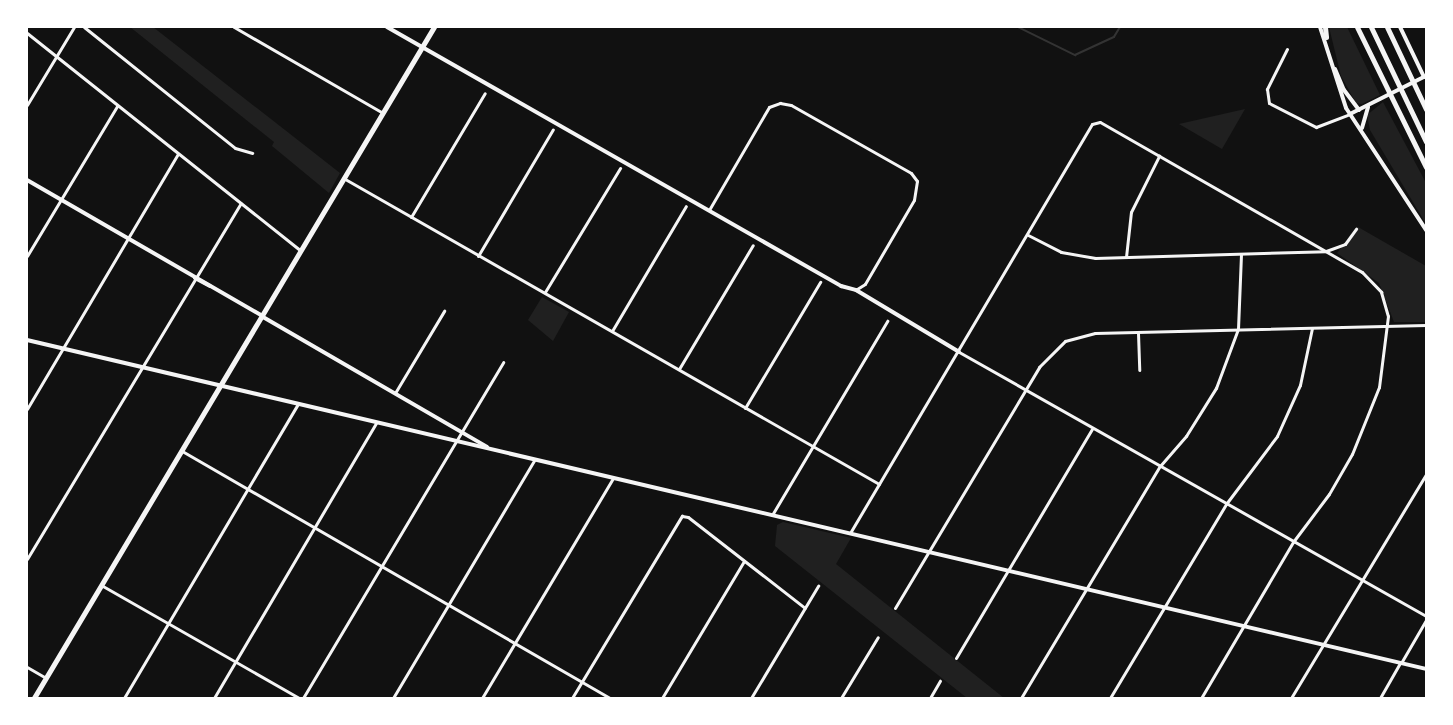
<!DOCTYPE html>
<html>
<head>
<meta charset="utf-8">
<style>
	body { margin:0 }
	#map { position:relative; width:1453px; height:725px; overflow:hidden; background:#111; font-family:"Public Sans",sans-serif }
	div>[style] { position:absolute }
	.green>* { inset:0; background:#202020 }
	.stream>* { height:1.5px; margin:-0.75px; padding:0 0.75px; transform-origin:0.75px; border-radius:0.75px; background:#333 }
	.minor>* { height:3px; margin:-1.5px; padding:0 1.5px; transform-origin:1.5px; border-radius:1.5px; background:#f5f5f5 }
	.tertiary>* { height:4px; margin:-2px; padding:0 2px; transform-origin:2px; border-radius:2px; background:#f5f5f5 }
	.secondary>* { height:4px; margin:-2px; padding:0 2px; transform-origin:2px; border-radius:2px; background:#f5f5f5 }
	.primary>* { height:4.5px; margin:-2.25px; padding:0 2.25px; transform-origin:2.25px; border-radius:2.25px; background:#f5f5f5 }
	.motorway>* { height:5px; margin:-2.5px; padding:0 2.5px; transform-origin:2.5px; border-radius:2.5px; background:#f5f5f5 }
	span { translate:-50% -50%; white-space:nowrap; text-align:center; line-height:1.15; -webkit-text-stroke:4.5px #fff; paint-order:stroke }
	.frame { position:absolute; inset:0; border:28px solid #fff; pointer-events:none }
</style>
</head>
<body>
<div id="map">
	<div class="green">
		<i style="clip-path:polygon(130px 27px,153px 27px,340px 173px,329px 193px,272px 146px,274px 142px)"></i>
		<i style="clip-path:polygon(1329px 27px,1347px 27px,1380px 95px,1362px 104px,1356px 103px,1341px 76px)"></i>
		<i style="clip-path:polygon(1383px 102px,1426px 183px,1426px 224px,1370px 130px,1367px 115px)"></i>
		<i style="clip-path:polygon(1245px 109px,1222px 149px,1179px 124px)"></i>
		<i style="clip-path:polygon(1358px 227px,1426px 266px,1426px 322px,1394px 322px,1379px 283px,1337px 253px)"></i>
		<i style="clip-path:polygon(542px 297px,569px 312px,553px 341px,528px 320px)"></i>
		<i style="clip-path:polygon(783px 522px,851px 538px,836px 564px,1004px 698px,967px 698px,775px 546px,777px 525px)"></i>
	</div>
	<div class="stream">
		<i style="left:1018px;top:27px;width:64px;rotate:26.2deg"></i>
		<i style="left:1075px;top:55px;width:43px;rotate:-24.8deg"></i>
		<i style="left:1114px;top:37px;width:12px;rotate:-59deg"></i>
	</div>
	<div class="minor">
		<i style="left:84px;top:27px;width:193px;rotate:38.7deg"></i>
		<i style="left:235px;top:148px;width:18px;rotate:16deg"></i>
		<i style="left:234px;top:27px;width:172px;rotate:30deg"></i>
		<i style="left:27px;top:33px;width:349px;rotate:38.5deg"></i>
		<i style="left:1287px;top:49px;width:45px;rotate:116.6deg"></i>
		<i style="left:1267px;top:89px;width:14px;rotate:82deg"></i>
		<i style="left:1269px;top:103px;width:53px;rotate:27.1deg"></i>
		<i style="left:1316px;top:127px;width:36px;rotate:-21deg"></i>
		<i style="left:27px;top:105px;width:91px;rotate:-58.9deg"></i>
		<i style="left:345px;top:179px;width:615px;rotate:29.73deg"></i>
		<i style="left:709px;top:210px;width:119px;rotate:-59.8deg"></i>
		<i style="left:769px;top:107px;width:12px;rotate:-20deg"></i>
		<i style="left:780px;top:103px;width:11px;rotate:10deg"></i>
		<i style="left:791px;top:105px;width:138px;rotate:29.5deg"></i>
		<i style="left:911px;top:173px;width:10px;rotate:53deg"></i>
		<i style="left:917px;top:181px;width:19px;rotate:99deg"></i>
		<i style="left:914px;top:200px;width:97px;rotate:120.3deg"></i>
		<i style="left:865px;top:284px;width:9px;rotate:148deg"></i>
		<i style="left:411px;top:217px;width:144px;rotate:-59.2deg"></i>
		<i style="left:1028px;top:235px;width:37px;rotate:27deg"></i>
		<i style="left:1061px;top:252px;width:35px;rotate:10deg"></i>
		<i style="left:1095px;top:258px;width:231px;rotate:-1.7deg"></i>
		<i style="left:1326px;top:251px;width:20px;rotate:-20deg"></i>
		<i style="left:1345px;top:244px;width:19px;rotate:-54deg"></i>
		<i style="left:27px;top:256px;width:175px;rotate:-59deg"></i>
		<i style="left:478px;top:256px;width:147px;rotate:-59.4deg"></i>
		<i style="left:1126px;top:257px;width:45px;rotate:-83.7deg"></i>
		<i style="left:1131px;top:212px;width:63px;rotate:-63.4deg"></i>
		<i style="left:545px;top:292px;width:145px;rotate:-58.8deg"></i>
		<i style="left:612px;top:331px;width:145px;rotate:-59.4deg"></i>
		<i style="left:1138px;top:333px;width:37px;rotate:88deg"></i>
		<i style="left:959px;top:352px;width:536px;rotate:29.48deg"></i>
		<i style="left:679px;top:369px;width:144px;rotate:-59.2deg"></i>
		<i style="left:395px;top:393px;width:96px;rotate:-59.1deg"></i>
		<i style="left:745px;top:408px;width:147px;rotate:-59.2deg"></i>
		<i style="left:27px;top:409px;width:296px;rotate:-59.4deg"></i>
		<i style="left:182px;top:451px;width:493px;rotate:30deg"></i>
		<i style="left:772px;top:515px;width:226px;rotate:-59.3deg"></i>
		<i style="left:850px;top:533px;width:475px;rotate:-59.4deg"></i>
		<i style="left:1092px;top:124px;width:8px;rotate:-14deg"></i>
		<i style="left:1100px;top:122px;width:302px;rotate:29.8deg"></i>
		<i style="left:1362px;top:272px;width:28px;rotate:46deg"></i>
		<i style="left:1381px;top:292px;width:25px;rotate:74deg"></i>
		<i style="left:1388px;top:316px;width:72px;rotate:97.2deg"></i>
		<i style="left:1379px;top:387px;width:72px;rotate:111.9deg"></i>
		<i style="left:1352px;top:454px;width:46px;rotate:119.9deg"></i>
		<i style="left:1329px;top:494px;width:60px;rotate:126.9deg"></i>
		<i style="left:1293px;top:542px;width:181px;rotate:120.5deg"></i>
		<i style="left:27px;top:559px;width:415px;rotate:-59deg"></i>
		<i style="left:101px;top:585px;width:228px;rotate:29.7deg"></i>
		<i style="left:895px;top:608px;width:281px;rotate:-59.1deg"></i>
		<i style="left:1039px;top:367px;width:37px;rotate:-45deg"></i>
		<i style="left:1065px;top:341px;width:31px;rotate:-15deg"></i>
		<i style="left:1095px;top:333px;width:331px;rotate:-1.4deg"></i>
		<i style="left:956px;top:658px;width:266px;rotate:-59.3deg"></i>
		<i style="left:1401px;top:663px;width:50px;rotate:-59.8deg"></i>
		<i style="left:27px;top:667px;width:22px;rotate:30deg"></i>
		<i style="left:124px;top:698px;width:342px;rotate:-59.4deg"></i>
		<i style="left:214px;top:698px;width:319px;rotate:-59.5deg"></i>
		<i style="left:303px;top:698px;width:391px;rotate:-59.2deg"></i>
		<i style="left:393px;top:698px;width:278px;rotate:-59.3deg"></i>
		<i style="left:482px;top:698px;width:256px;rotate:-59.2deg"></i>
		<i style="left:572px;top:698px;width:213px;rotate:-58.9deg"></i>
		<i style="left:682px;top:516px;width:6px;rotate:9deg"></i>
		<i style="left:688px;top:517px;width:148px;rotate:37.9deg"></i>
		<i style="left:662px;top:698px;width:160px;rotate:-59.1deg"></i>
		<i style="left:751px;top:698px;width:131px;rotate:-59.1deg"></i>
		<i style="left:841px;top:698px;width:71px;rotate:-58.8deg"></i>
		<i style="left:930px;top:698px;width:20px;rotate:-60deg"></i>
		<i style="left:1021px;top:698px;width:270px;rotate:-59.1deg"></i>
		<i style="left:1160px;top:466px;width:40px;rotate:-49deg"></i>
		<i style="left:1186px;top:436px;width:57px;rotate:-58deg"></i>
		<i style="left:1216px;top:388px;width:63px;rotate:-69.6deg"></i>
		<i style="left:1238px;top:329px;width:75px;rotate:-87.7deg"></i>
		<i style="left:1110px;top:698px;width:226px;rotate:-59.1deg"></i>
		<i style="left:1226px;top:504px;width:85px;rotate:-53.1deg"></i>
		<i style="left:1277px;top:436px;width:56px;rotate:-65.7deg"></i>
		<i style="left:1300px;top:385px;width:58px;rotate:-78.1deg"></i>
		<i style="left:1291px;top:698px;width:262px;rotate:-58.9deg"></i>
		<i style="left:1380px;top:698px;width:40px;rotate:-60.3deg"></i>
	</div>
	<div class="tertiary">
		<i style="left:387px;top:27px;width:523px;rotate:29.7deg"></i>
		<i style="left:841px;top:286px;width:16px;rotate:15deg"></i>
		<i style="left:856px;top:290px;width:120px;rotate:31deg"></i>
		<i style="left:27px;top:180px;width:272px;rotate:30deg"></i>
		<i style="left:195px;top:278px;width:17px;rotate:28deg"></i>
	</div>
	<div class="secondary">
		<i style="left:1320px;top:27px;width:85px;rotate:72.2deg"></i>
		<i style="left:1346px;top:108px;width:146px;rotate:56.7deg"></i>
		<i style="left:1335px;top:69px;width:23px;rotate:67deg"></i>
		<i style="left:1344px;top:90px;width:25px;rotate:53deg"></i>
		<i style="left:1350px;top:114px;width:83px;rotate:-26.6deg"></i>
		<i style="left:1424px;top:77px;width:55px;rotate:-115.6deg"></i>
		<i style="left:1362px;top:128px;width:22px;rotate:-74deg"></i>
		<i style="left:263px;top:317px;width:259px;rotate:30.1deg"></i>
		<i style="left:27px;top:340px;width:1437px;rotate:13.23deg"></i>
	</div>
	<div class="primary">
		<i style="left:34px;top:698px;width:781px;rotate:-59.2deg"></i>
	</div>
	<div class="motorway">
		<i style="left:1325px;top:27px;width:10px;rotate:84deg"></i>
		<i style="left:1357px;top:27px;width:156px;rotate:63.8deg"></i>
		<i style="left:1371px;top:27px;width:127px;rotate:64.4deg"></i>
		<i style="left:1387px;top:27px;width:91px;rotate:64.6deg"></i>
	</div>
	<div class="frame"></div>
</div>
</body>
</html>
